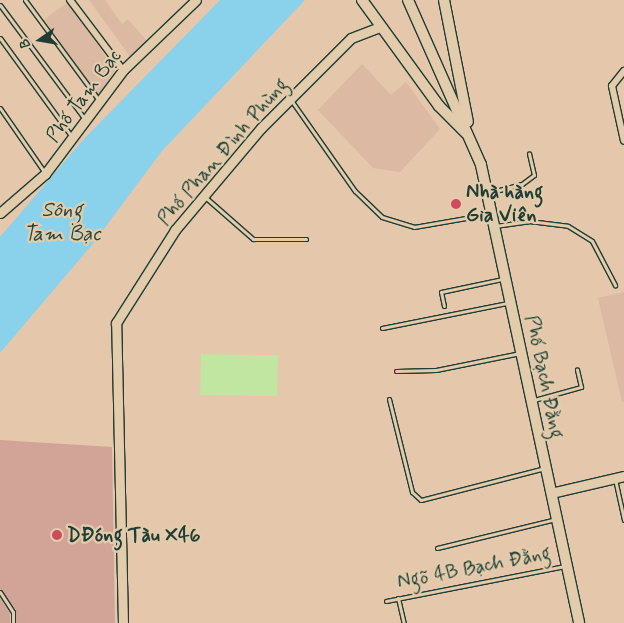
<!DOCTYPE html>
<html>
<head>
<meta charset="utf-8">
<style>
	body { margin:0 }
	#map { position:relative; width:624px; height:623px; overflow:hidden; background:#e5c7ab; font-family:Mynerve,sans-serif }
	div>[style] { position:absolute }
	.built>* { inset:0; background:#dbb9a3 }
	.green>* { inset:0; background:#c0e6a1; transform-origin:0 0 }
	.water>* { inset:0; background:#8ad2eb }
	.building>* { inset:0; background:#d1a497 }
	.roads { filter:drop-shadow(1px 0 #1f3d34) drop-shadow(-1px 0 #1f3d34) drop-shadow(0 1px #1f3d34) drop-shadow(0 -1px #1f3d34) }
	.service>* { height:3px; margin:-1.5px; padding:0 1.5px; transform-origin:1.5px; border-radius:1.5px; background:#e3ccac }
	.minor>* { height:6px; margin:-3px; padding:0 3px; transform-origin:3px; border-radius:3px; background:#e3ccac }
	.tertiary>* { height:9px; margin:-4.5px; padding:0 4.5px; transform-origin:4.5px; border-radius:4.5px; background:#e3ccac }
	.secondary>* { height:9px; margin:-4.5px; padding:0 4.5px; transform-origin:4.5px; border-radius:4.5px; background:#e3ccac }
	.primary>* { height:10px; margin:-5px; padding:0 5px; transform-origin:5px; border-radius:5px; background:#e3ccac }
	.dots>* { width:14px; height:14px; translate:-50% -50%; box-sizing:border-box; border:2px solid #e3ccac; border-radius:50% }
	span { translate:-50% -50%; white-space:nowrap; text-align:center; line-height:1.15; -webkit-text-stroke:4.5px #e3ccac; paint-order:stroke }
	.street-label { font-size:20px; color:#1f3d34 }
	.poi-label { font-size:20px; color:#1f3d34; font-weight:700 }
	.left { translate:0 -50%; text-align:left }
	.water-label { font-size:21px; color:#24443d; font-style:italic }
	.north { position:absolute; left:15px; top:15px; width:50px; height:50px; -webkit-text-stroke:4px #e3ccac; paint-order:stroke; rotate:257deg; font-size:14px; font-weight:700; line-height:20px; text-align:center; color:#1f3d34 }
	.north::after { content:''; display:block; margin:auto; width:18px; height:22px; background:#1f3d34; clip-path:polygon(50% 0,100% 100%,50% 72%,0 100%) }
</style>
</head>
<body>
<div id="map">
	<div class="built">
		<i style="clip-path:polygon(89px 0,105px 0,122px 24px,128px 19px,147px 41px,131px 58px)"></i>
		<i style="clip-path:polygon(68px 2px,115px 70px,97px 98px,41px 22px)"></i>
		<i style="clip-path:polygon(362px 64px,391px 95px,406px 82px,440px 129px,400px 172px,373px 168px,318px 110px)"></i>
		<i style="clip-path:polygon(624px 292px,624px 402px,622px 402px,598px 298px)"></i>
	</div>
	<div class="green">
		<i style="left:201px;top:354px;width:77px;height:41px;rotate:1deg"></i>
	</div>
	<div class="water">
		<i style="clip-path:polygon(220px 0,305px 0,162px 151px,91px 246px,0 353px,0 237px,83px 140px)"></i>
	</div>
	<div class="building">
		<i style="clip-path:polygon(0 440px,112px 447px,115px 623px,16px 623px,16px 610px,0 589px)"></i>
		<i style="clip-path:polygon(0 598px,10px 613px,10px 623px,0 623px)"></i>
	</div>
	<div class="roads">
		<div class="service">
			<i style="left:25px;top:0;width:123px;rotate:53.6deg"></i>
			<i style="left:0;top:5px;width:141px;rotate:53.4deg"></i>
			<i style="left:0;top:38px;width:122px;rotate:54deg"></i>
			<i style="left:291px;top:100px;width:111px;rotate:54.9deg"></i>
			<i style="left:355px;top:191px;width:37px;rotate:44deg"></i>
			<i style="left:382px;top:217px;width:34px;rotate:17deg"></i>
			<i style="left:414px;top:227px;width:76px;rotate:-9.8deg"></i>
			<i style="left:0;top:108px;width:79px;rotate:55.3deg"></i>
			<i style="left:488px;top:193px;width:35px;rotate:-15deg"></i>
			<i style="left:522px;top:184px;width:15px;rotate:-37deg"></i>
			<i style="left:534px;top:175px;width:22px;rotate:-103deg"></i>
			<i style="left:205px;top:197px;width:64px;rotate:41.2deg"></i>
			<i style="left:253px;top:239px;width:53px"></i>
			<i style="left:495px;top:226px;width:34px;rotate:-8deg"></i>
			<i style="left:529px;top:221px;width:39px;rotate:7deg"></i>
			<i style="left:568px;top:226px;width:28px;rotate:32deg"></i>
			<i style="left:592px;top:241px;width:50px;rotate:62.4deg"></i>
			<i style="left:444px;top:306px;width:14px;rotate:-102deg"></i>
			<i style="left:441px;top:292px;width:62px;rotate:-12deg"></i>
			<i style="left:382px;top:328px;width:127px;rotate:-11.3deg"></i>
			<i style="left:396px;top:371px;width:40px;rotate:-1.4deg"></i>
			<i style="left:436px;top:370px;width:86px;rotate:-11.4deg"></i>
			<i style="left:389px;top:399px;width:96px;rotate:76.1deg"></i>
			<i style="left:412px;top:492px;width:12px;rotate:42deg"></i>
			<i style="left:421px;top:500px;width:128px;rotate:-14.5deg"></i>
			<i style="left:534px;top:400px;width:49px;rotate:-15.5deg"></i>
			<i style="left:581px;top:387px;width:18px;rotate:-103deg"></i>
			<i style="left:615px;top:479px;width:42px;rotate:77.6deg"></i>
			<i style="left:437px;top:548px;width:122px;rotate:-13.7deg"></i>
			<i style="left:0;top:592px;width:24px;rotate:57deg"></i>
			<i style="left:13px;top:612px;width:11px;rotate:90deg"></i>
			<i style="left:398px;top:598px;width:26px;rotate:77deg"></i>
			<i style="left:386px;top:601px;width:181px;rotate:-11.1deg"></i>
		</div>
		<div class="minor">
			<i style="left:70px;top:0;width:88px;rotate:52.9deg"></i>
			<i style="left:624px;top:71px;width:19px;rotate:129deg"></i>
			<i style="left:612px;top:86px;width:56px;rotate:77.7deg"></i>
		</div>
		<div class="tertiary">
			<i style="left:551px;top:493px;width:75px;rotate:-13.1deg"></i>
			<i style="left:123px;top:623px;width:300px;rotate:-91.3deg"></i>
			<i style="left:116px;top:323px;width:110px;rotate:-57.6deg"></i>
			<i style="left:175px;top:230px;width:133px;rotate:-49.9deg"></i>
			<i style="left:261px;top:128px;width:127px;rotate:-45deg"></i>
			<i style="left:351px;top:38px;width:30px;rotate:-21deg"></i>
		</div>
		<div class="secondary">
			<i style="left:0;top:213px;width:60px;rotate:-40.9deg"></i>
			<i style="left:45px;top:174px;width:130px;rotate:-53.1deg"></i>
			<i style="left:123px;top:70px;width:101px;rotate:-43.8deg"></i>
		</div>
		<div class="primary">
			<i style="left:362px;top:0;width:131px;rotate:54deg"></i>
			<i style="left:439px;top:106px;width:38px;rotate:45deg"></i>
			<i style="left:408px;top:0;width:180px;rotate:66.1deg"></i>
			<i style="left:481px;top:165px;width:468px;rotate:77.9deg"></i>
			<i style="left:444px;top:0;width:124px;rotate:78.9deg"></i>
		</div>
	</div>
	<div class="dots">
		<i style="left:456px;top:204px;background:#d1495b"></i>
		<i style="left:57px;top:535px;background:#d1495b"></i>
	</div>
	<div class="street-label">
		<span style="left:84px;top:96px;rotate:-53deg">Phố Tam Bạc</span>
		<span style="left:223px;top:152px;rotate:-49deg">Phố Phan Đình Phùng</span>
		<span style="left:544px;top:377px;rotate:78deg">Phố Bạch Đằng</span>
		<span style="left:474px;top:568px;rotate:-11deg">Ngõ 4B Bạch Đằng</span>
	</div>
	<div class="poi-label">
		<span class="left" style="left:466px;top:204px">Nhà hàng<br>Gia Viên</span>
		<span class="left" style="left:67px;top:535px">DĐóng Tàu X46</span>
	</div>
	<div class="water-label">
		<span style="left:62px;top:222px">Sông<br>Tam Bạc</span>
	</div>
	<div class="north">B</div>
</div>
</body>
</html>
